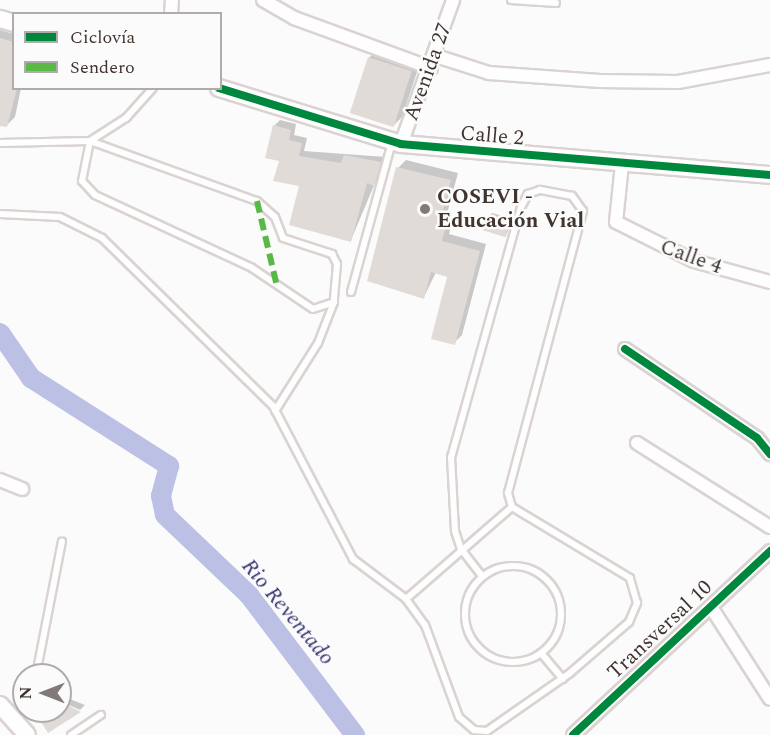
<!DOCTYPE html>
<html>
<head>
<meta charset="utf-8">
<style>
	body { margin:0 }
	#map { position:relative; width:770px; height:735px; overflow:hidden; background:#fbfbfb; font-family:Spectral,serif }
	div>[style] { position:absolute }
	.shadow>* { inset:0; background:#0003 }
	.river>* { height:20px; margin:-10px; padding:0 10px; transform-origin:10px; border-radius:10px; background:#bcc0e5 }
	.building>* { inset:0; background:#e1dbd8; transform-origin:0 0 }
	.roads { filter:drop-shadow(2px 0 #dad3d1) drop-shadow(-2px 0 #dad3d1) drop-shadow(0 2px #dad3d1) drop-shadow(0 -2px #dad3d1) }
	.lane>* { height:6px; margin:-3px; padding:0 3px; transform-origin:3px; border-radius:3px; background:#fefefe }
	.lane>.ring { margin:-3px; padding:0; box-sizing:content-box; background:none; border:6px solid #fefefe; border-radius:50% }
	.street>* { height:12px; margin:-6px; padding:0 6px; transform-origin:6px; border-radius:6px; background:#fefefe }
	.secondary>* { height:16px; margin:-8px; padding:0 8px; transform-origin:8px; border-radius:8px; background:#fefefe }
	.quiet>* { height:6px; margin-top:-3px; transform-origin:0; background:repeating-linear-gradient(90deg,#58b947 0 12px,transparent 0 18px) }
	.cycleway>* { height:8px; margin:-4px; padding:0 4px; transform-origin:4px; border-radius:4px; background:#00873e }
	.dots>* { width:16px; height:16px; translate:-50% -50%; box-sizing:border-box; border:3px solid #fbfbfb; border-radius:50% }
	span { translate:-50% -50%; white-space:nowrap; text-align:center; line-height:1.15; -webkit-text-stroke:5px #fbfbfb; paint-order:stroke }
	.street-label { font-size:21px; color:#41342f }
	.poi-label { font-size:21px; color:#41342f; font-weight:700 }
	.left { translate:0 -50%; text-align:left }
	.water-label { font-size:22px; color:#353574; font-style:italic }
	.legend { position:absolute; left:12px; top:12px; width:210px; height:78px; box-sizing:border-box; background:#fbfbfb; border:2px solid #b1aba9; margin:0; padding:8px 10px; list-style:none; font-size:18px; color:#41342f }
	.legend li { display:flex; align-items:center; gap:12px; height:30px }
	.legend b { width:30px; border:2px solid #b1aba9 }
	.north { position:absolute; left:12px; top:663px; width:60px; height:60px; box-sizing:border-box; background:#fbfbfb; border:2px solid #b1aba9; border-radius:50%; rotate:270deg; font-size:16px; font-weight:700; line-height:24px; text-align:center; color:#41342f }
	.north::after { content:''; display:block; margin:auto; width:21px; height:27px; background:#827a76; clip-path:polygon(50% 0,100% 100%,50% 72%,0 100%) }
</style>
</head>
<body>
<div id="map">
	<div class="shadow">
		<i style="clip-path:polygon(0 30px,14px 34px,14px 88px,21px 88px,15px 117px,6px 126px,0 126px)"></i>
		<i style="clip-path:polygon(377px 49px,420px 63px,402px 117px,394px 125px,369px 58px)"></i>
		<i style="clip-path:polygon(280px 120px,296px 124px,294px 135px,307px 138px,304px 151px,386px 157px,351px 240px,281px 160px,274px 126px)"></i>
		<i style="clip-path:polygon(406px 160px,458px 173px,445px 221px,452px 223px,449px 234px,486px 244px,462px 335px,454px 343px,449px 276px,436px 272px,424px 297px,398px 168px)"></i>
		<i style="clip-path:polygon(492px 213px,513px 219px,506px 236px,488px 217px)"></i>
		<i style="clip-path:polygon(60px 695px,85px 705px,80px 710px,60px 701px)"></i>
	</div>
	<div class="river">
		<i style="left:0;top:333px;width:55px;rotate:55.4deg"></i>
		<i style="left:31px;top:378px;width:164px;rotate:32.5deg"></i>
		<i style="left:169px;top:466px;width:31px;rotate:105deg"></i>
		<i style="left:161px;top:496px;width:19px;rotate:78deg"></i>
		<i style="left:165px;top:515px;width:116px;rotate:43.6deg"></i>
		<i style="left:249px;top:595px;width:176px;rotate:52.9deg"></i>
	</div>
	<div class="building">
		<i style="clip-path:polygon(0 38px,14px 42px,17px 88px,7px 127px,0 126px)"></i>
		<i style="left:368px;top:57px;width:46px;height:59px;rotate:18deg"></i>
		<i style="clip-path:polygon(273px 125px,291px 130px,289px 140px,302px 143px,299px 156px,341px 163px,344px 155px,381px 162px,374px 186px,367px 183px,351px 242px,289px 225px,299px 186px,273px 181px,279px 161px,265px 158px)"></i>
		<i style="clip-path:polygon(396px 167px,451px 180px,438px 229px,445px 230px,442px 241px,480px 251px,455px 345px,431px 339px,447px 277px,431px 272px,424px 299px,367px 281px)"></i>
		<i style="left:487px;top:216px;width:24px;height:15px;rotate:17deg"></i>
		<i style="clip-path:polygon(60px 701px,81px 712px,48px 733px,34px 711px,60px 711px)"></i>
	</div>
	<div class="roads">
		<div class="lane">
			<i style="left:511px;top:0;width:45px;rotate:3.8deg"></i>
			<i style="left:90px;top:141px;width:177px;rotate:19.8deg"></i>
			<i style="left:257px;top:201px;width:24px;rotate:42deg"></i>
			<i style="left:275px;top:217px;width:22px;rotate:69deg"></i>
			<i style="left:283px;top:238px;width:52px;rotate:18.1deg"></i>
			<i style="left:332px;top:254px;width:11px;rotate:63deg"></i>
			<i style="left:337px;top:264px;width:38px;rotate:95deg"></i>
			<i style="left:334px;top:302px;width:44px;rotate:111.3deg"></i>
			<i style="left:318px;top:343px;width:80px;rotate:122.3deg"></i>
			<i style="left:90px;top:141px;width:41px;rotate:101.3deg"></i>
			<i style="left:82px;top:181px;width:19px;rotate:47deg"></i>
			<i style="left:95px;top:195px;width:173px;rotate:24.9deg"></i>
			<i style="left:252px;top:268px;width:73px;rotate:33.9deg"></i>
			<i style="left:313px;top:309px;width:22px;rotate:-18deg"></i>
			<i style="left:0;top:143px;width:90px;rotate:-1.3deg"></i>
			<i style="left:90px;top:141px;width:43px;rotate:-32.6deg"></i>
			<i style="left:126px;top:118px;width:40px;rotate:-48deg"></i>
			<i style="left:0;top:214px;width:60px;rotate:2.9deg"></i>
			<i style="left:60px;top:217px;width:47px;rotate:26.6deg"></i>
			<i style="left:102px;top:238px;width:240px;rotate:44.5deg"></i>
			<i style="left:273px;top:406px;width:173px;rotate:62.4deg"></i>
			<i style="left:353px;top:559px;width:66px;rotate:37deg"></i>
			<i style="left:406px;top:599px;width:32px;rotate:54deg"></i>
			<i style="left:425px;top:625px;width:98px;rotate:69.7deg"></i>
			<i style="left:459px;top:717px;width:20px;rotate:41deg"></i>
			<i style="left:474px;top:730px;width:13px;rotate:4deg"></i>
			<i style="left:487px;top:731px;width:101px;rotate:-34.9deg"></i>
			<i style="left:570px;top:673px;width:78px;rotate:-40.8deg"></i>
			<i style="left:629px;top:622px;width:21px;rotate:-67deg"></i>
			<i style="left:637px;top:603px;width:26px;rotate:-106deg"></i>
			<i style="left:630px;top:578px;width:138px;rotate:-149deg"></i>
			<i style="left:512px;top:507px;width:15px;rotate:-106deg"></i>
			<i style="left:508px;top:493px;width:292px;rotate:-75.1deg"></i>
			<i style="left:583px;top:211px;width:19px;rotate:-126deg"></i>
			<i style="left:572px;top:196px;width:33px;rotate:-169deg"></i>
			<i style="left:540px;top:190px;width:13px;rotate:162deg"></i>
			<i style="left:528px;top:194px;width:15px;rotate:118deg"></i>
			<i style="left:521px;top:207px;width:260px;rotate:105.6deg"></i>
			<i style="left:451px;top:457px;width:74px;rotate:86.9deg"></i>
			<i style="left:455px;top:531px;width:19px;rotate:72deg"></i>
			<i style="left:461px;top:549px;width:34px;rotate:52deg"></i>
			<i style="left:351px;top:292px;width:156px;rotate:-74.7deg"></i>
			<i class="ring" style="left:465px;top:566px;width:90px;height:90px"></i>
			<i style="left:406px;top:599px;width:140px;rotate:-41deg"></i>
			<i style="left:541px;top:653px;width:34px;rotate:50deg"></i>
			<i style="left:36px;top:675px;width:136px;rotate:-79deg"></i>
			<i style="left:71px;top:735px;width:36px;rotate:-34deg"></i>
		</div>
		<div class="street">
			<i style="left:263px;top:0;width:36px;rotate:30deg"></i>
			<i style="left:294px;top:18px;width:146px;rotate:20.1deg"></i>
			<i style="left:171px;top:14px;width:14px;rotate:-86deg"></i>
			<i style="left:436px;top:56px;width:56px;rotate:17.8deg"></i>
			<i style="left:489px;top:73px;width:111px;rotate:4.1deg"></i>
			<i style="left:600px;top:81px;width:78px;rotate:0.7deg"></i>
			<i style="left:678px;top:82px;width:94px;rotate:-10.5deg"></i>
			<i style="left:401px;top:144px;width:153px;rotate:-70.1deg"></i>
			<i style="left:622px;top:164px;width:58px;rotate:95.9deg"></i>
			<i style="left:616px;top:222px;width:87px;rotate:26.6deg"></i>
			<i style="left:694px;top:261px;width:79px;rotate:15.4deg"></i>
			<i style="left:625px;top:349px;width:159px;rotate:34deg"></i>
			<i style="left:757px;top:438px;width:21px;rotate:51deg"></i>
			<i style="left:637px;top:443px;width:157px;rotate:32.3deg"></i>
			<i style="left:0;top:480px;width:24px;rotate:22deg"></i>
			<i style="left:711px;top:607px;width:109px;rotate:57.3deg"></i>
			<i style="left:573px;top:735px;width:270px;rotate:-43deg"></i>
		</div>
		<div class="secondary">
			<i style="left:0;top:19px;width:15px;rotate:16deg"></i>
			<i style="left:219px;top:88px;width:190px;rotate:17.1deg"></i>
			<i style="left:401px;top:144px;width:370px;rotate:4.8deg"></i>
			<i style="left:0;top:705px;width:40px;rotate:48deg"></i>
		</div>
	</div>
	<div class="quiet">
		<i style="left:257px;top:201px;width:87px;rotate:76.8deg"></i>
	</div>
	<div class="cycleway">
		<i style="left:219px;top:88px;width:190px;rotate:17.1deg"></i>
		<i style="left:401px;top:144px;width:370px;rotate:4.8deg"></i>
		<i style="left:625px;top:349px;width:159px;rotate:34deg"></i>
		<i style="left:757px;top:438px;width:21px;rotate:51deg"></i>
		<i style="left:573px;top:735px;width:270px;rotate:-43deg"></i>
	</div>
	<div class="dots">
		<i style="left:425px;top:209px;background:#827a76"></i>
	</div>
	<div class="street-label">
		<span style="left:428px;top:72px;rotate:-70deg">Avenida 27</span>
		<span style="left:492px;top:136px;rotate:5deg">Calle 2</span>
		<span style="left:691px;top:257px;rotate:20deg">Calle 4</span>
		<span style="left:660px;top:630px;rotate:-43deg">Transversal 10</span>
	</div>
	<div class="poi-label">
		<span class="left" style="left:437px;top:209px">COSEVI -<br>Educación Vial</span>
	</div>
	<div class="water-label">
		<span style="left:288px;top:612px;rotate:50deg">Rio Reventado</span>
	</div>
	<ul class="legend">
	<li><b style="height:8px;background:#00873e"></b>Ciclovía</li>
	<li><b style="height:8px;background:#58b947"></b>Sendero</li>
	</ul>
	<div class="north">N</div>
</div>
</body>
</html>
